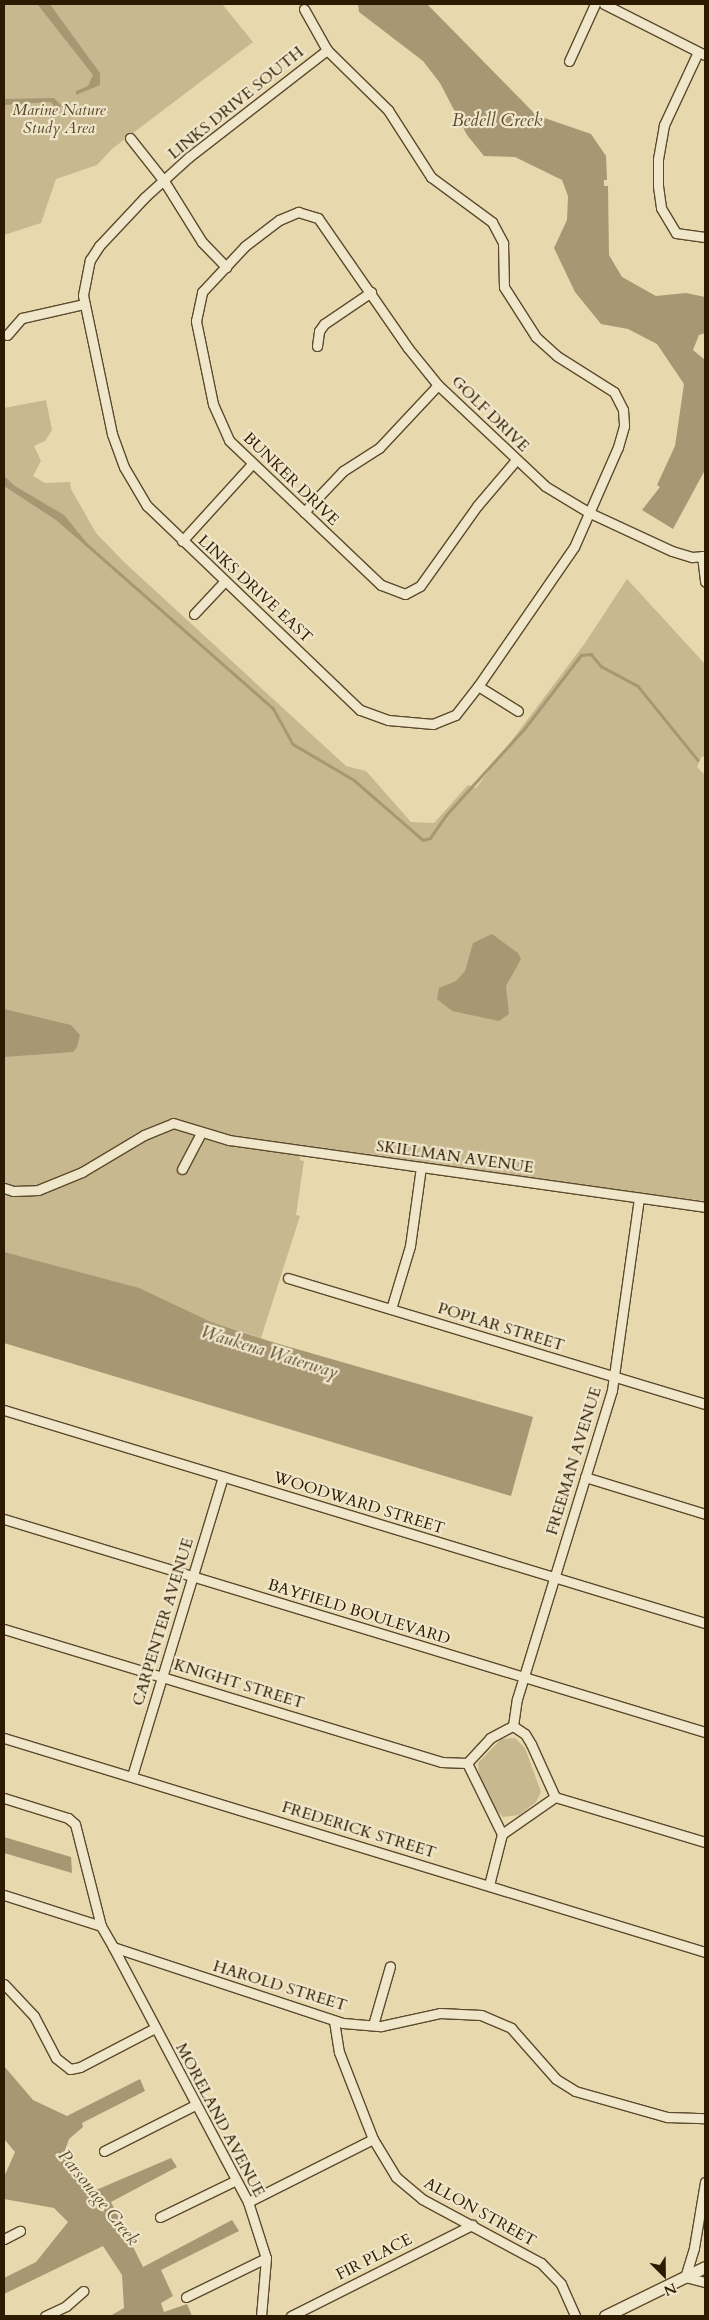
<!DOCTYPE html>
<html>
<head>
<meta charset="utf-8">
<style>
	body { margin:0 }
	#map { position:relative; width:709px; height:2320px; overflow:hidden; background:#e8d8ae; font-family:Cardo,serif }
	div>[style] { position:absolute }
	.green>* { inset:0; background:#c8b890 }
	.water>* { inset:0; background:#a89773 }
	.stream>* { height:2.5px; margin:-1.25px; padding:0 1.25px; transform-origin:1.25px; border-radius:1.25px; background:#a89773 }
	.roads { filter:drop-shadow(1px 0 #5c4a2c) drop-shadow(-1px 0 #5c4a2c) drop-shadow(0 1px #5c4a2c) drop-shadow(0 -1px #5c4a2c) }
	.minor>* { height:9px; margin:-4.5px; padding:0 4.5px; transform-origin:4.5px; border-radius:4.5px; background:#f0e6ca }
	.secondary>* { height:11px; margin:-5.5px; padding:0 5.5px; transform-origin:5.5px; border-radius:5.5px; background:#f0e6ca }
	span { translate:-50% -50%; white-space:nowrap; text-align:center; line-height:1.15; -webkit-text-stroke:4.5px #f0e6ca; paint-order:stroke }
	.street-label { font-size:16px; color:#2d1a00 }
	.park-label { font-size:16px; color:#5c492b; font-style:italic }
	.water-label { font-size:18px; color:#5e4c2e; font-style:italic }
	.frame { position:absolute; inset:0; border:5px solid #2d1a00; pointer-events:none }
	.north { position:absolute; left:639px; top:2250px; width:50px; height:50px; -webkit-text-stroke:4px #f0e6ca; paint-order:stroke; rotate:157deg; font-size:14px; font-weight:700; line-height:20px; text-align:center; color:#2d1a00 }
	.north::after { content:''; display:block; margin:auto; width:18px; height:22px; background:#2d1a00; clip-path:polygon(50% 0,100% 100%,50% 72%,0 100%) }
</style>
</head>
<body>
<div id="map">
	<div class="green">
		<i style="clip-path:polygon(4px 4px,37px 4px,92px 73px,97px 69px,50px 4px,222px 4px,253px 42px,112px 149px,97px 165px,56px 179px,41px 223px,4px 235px)"></i>
		<i style="clip-path:polygon(46px 400px,52px 430px,45px 441px,34px 446px,41px 461px,33px 476px,45px 483px,70px 482px,71px 489px,96px 533px,124px 562px,346px 766px,366px 771px,411px 822px,434px 823px,468px 785px,476px 788px,585px 643px,627px 579px,705px 664px,705px 758px,702px 756px,697px 767px,705px 775px,705px 1201px,301px 1150px,300px 1160px,304px 1161px,296px 1215px,300px 1216px,261px 1338px,4px 1254px,4px 408px)"></i>
		<i style="clip-path:polygon(515px 1738px,525px 1748px,541px 1792px,536px 1802px,519px 1815px,503px 1817px,493px 1807px,479px 1775px,478px 1763px,501px 1739px)"></i>
	</div>
	<div class="water">
		<i style="clip-path:polygon(37px 4px,50px 4px,100px 73px,100px 85px,76px 95px,76px 91px,88px 86px,93px 75px)"></i>
		<i style="clip-path:polygon(358px 4px,427px 4px,536px 115px,591px 134px,606px 156px,607px 180px,604px 180px,604px 186px,608px 186px,609px 255px,622px 277px,656px 296px,686px 293px,705px 297px,705px 333px,699px 335px,693px 350px,705px 360px,705px 470px,673px 529px,642px 510px,660px 487px,657px 485px,675px 446px,684px 384px,657px 344px,628px 329px,601px 324px,575px 292px,554px 248px,567px 220px,568px 196px,562px 180px,515px 157px,484px 156px,467px 135px,440px 83px,423px 61px,359px 12px)"></i>
		<i style="clip-path:polygon(54px 98px,61px 105px,58px 111px,51px 102px,4px 105px,4px 99px)"></i>
		<i style="clip-path:polygon(4px 476px,15px 486px,64px 515px,87px 543px,86px 546px,56px 520px,4px 486px)"></i>
		<i style="clip-path:polygon(492px 934px,518px 953px,521px 959px,506px 986px,509px 1014px,499px 1021px,452px 1011px,437px 999px,439px 988px,456px 981px,465px 971px,473px 943px)"></i>
		<i style="clip-path:polygon(4px 1009px,71px 1025px,80px 1035px,77px 1047px,73px 1052px,4px 1057px)"></i>
		<i style="clip-path:polygon(4px 1252px,139px 1288px,209px 1321px,269px 1341px,533px 1417px,511px 1496px,4px 1343px)"></i>
		<i style="clip-path:polygon(4px 1837px,71px 1857px,72px 1873px,4px 1853px)"></i>
		<i style="clip-path:polygon(4px 2066px,33px 2100px,67px 2116px,140px 2079px,145px 2091px,82px 2123px,83px 2127px,69px 2139px,64px 2153px,96px 2190px,171px 2158px,177px 2167px,111px 2202px,143px 2267px,232px 2220px,239px 2231px,161px 2270px,173px 2296px,161px 2303px,164px 2312px,187px 2304px,192px 2316px,110px 2316px,124px 2308px,122px 2275px,103px 2246px,4px 2294px,4px 2278px,36px 2262px,68px 2222px,54px 2208px,4px 2199px,4px 2177px,15px 2152px,4px 2139px)"></i>
	</div>
	<div class="stream">
		<i style="left:85px;top:543px;width:250px;rotate:41.3deg"></i>
		<i style="left:273px;top:708px;width:41px;rotate:60.9deg"></i>
		<i style="left:293px;top:744px;width:71px;rotate:30.5deg"></i>
		<i style="left:354px;top:780px;width:91px;rotate:41deg"></i>
		<i style="left:423px;top:840px;width:7px;rotate:-16deg"></i>
		<i style="left:430px;top:838px;width:28px;rotate:-55deg"></i>
		<i style="left:446px;top:815px;width:118px;rotate:-47.8deg"></i>
		<i style="left:525px;top:728px;width:92px;rotate:-52.5deg"></i>
		<i style="left:581px;top:655px;width:10px;rotate:-6deg"></i>
		<i style="left:591px;top:654px;width:16px;rotate:50deg"></i>
		<i style="left:601px;top:666px;width:42px;rotate:28.4deg"></i>
		<i style="left:638px;top:686px;width:95px;rotate:51deg"></i>
	</div>
	<div class="roads">
		<div class="minor">
			<i style="left:604px;top:4px;width:113px;rotate:26.8deg"></i>
			<i style="left:304px;top:9px;width:47px;rotate:60.7deg"></i>
			<i style="left:327px;top:50px;width:86px;rotate:44.5deg"></i>
			<i style="left:388px;top:110px;width:80px;rotate:57.3deg"></i>
			<i style="left:431px;top:177px;width:76px;rotate:36.4deg"></i>
			<i style="left:492px;top:222px;width:24px;rotate:62deg"></i>
			<i style="left:503px;top:243px;width:44px;rotate:88.7deg"></i>
			<i style="left:504px;top:287px;width:59px;rotate:57.4deg"></i>
			<i style="left:536px;top:337px;width:28px;rotate:42deg"></i>
			<i style="left:557px;top:356px;width:67px;rotate:32.3deg"></i>
			<i style="left:614px;top:392px;width:20px;rotate:63deg"></i>
			<i style="left:623px;top:410px;width:16px;rotate:86deg"></i>
			<i style="left:624px;top:426px;width:22px;rotate:106deg"></i>
			<i style="left:618px;top:447px;width:109px;rotate:113.7deg"></i>
			<i style="left:574px;top:547px;width:169px;rotate:124.6deg"></i>
			<i style="left:478px;top:686px;width:37px;rotate:128deg"></i>
			<i style="left:455px;top:715px;width:24px;rotate:158deg"></i>
			<i style="left:433px;top:724px;width:45px;rotate:-174.9deg"></i>
			<i style="left:388px;top:720px;width:30px;rotate:-160deg"></i>
			<i style="left:360px;top:710px;width:295px;rotate:-136.2deg"></i>
			<i style="left:147px;top:506px;width:45px;rotate:-120.5deg"></i>
			<i style="left:124px;top:467px;width:35px;rotate:-110deg"></i>
			<i style="left:112px;top:434px;width:142px;rotate:-101.8deg"></i>
			<i style="left:83px;top:295px;width:36px;rotate:-79deg"></i>
			<i style="left:90px;top:260px;width:17px;rotate:-57deg"></i>
			<i style="left:99px;top:246px;width:67px;rotate:-46.8deg"></i>
			<i style="left:145px;top:197px;width:59px;rotate:-42.3deg"></i>
			<i style="left:189px;top:157px;width:175px;rotate:-37.8deg"></i>
			<i style="left:698px;top:52px;width:81px;rotate:115deg"></i>
			<i style="left:664px;top:125px;width:35px;rotate:100deg"></i>
			<i style="left:658px;top:159px;width:27px;rotate:90deg"></i>
			<i style="left:658px;top:186px;width:22px;rotate:82deg"></i>
			<i style="left:661px;top:208px;width:29px;rotate:59deg"></i>
			<i style="left:676px;top:233px;width:29px;rotate:8deg"></i>
			<i style="left:569px;top:61px;width:63px;rotate:-65.5deg"></i>
			<i style="left:130px;top:138px;width:55px;rotate:51.7deg"></i>
			<i style="left:164px;top:181px;width:72px;rotate:58.1deg"></i>
			<i style="left:202px;top:242px;width:35px;rotate:46deg"></i>
			<i style="left:7px;top:335px;width:23px;rotate:-49deg"></i>
			<i style="left:22px;top:318px;width:64px;rotate:-12.7deg"></i>
			<i style="left:317px;top:346px;width:15px;rotate:-82deg"></i>
			<i style="left:319px;top:331px;width:9px;rotate:-54deg"></i>
			<i style="left:324px;top:324px;width:57px;rotate:-34.2deg"></i>
			<i style="left:516px;top:460px;width:60px;rotate:130.3deg"></i>
			<i style="left:477px;top:506px;width:98px;rotate:125.5deg"></i>
			<i style="left:420px;top:586px;width:17px;rotate:152deg"></i>
			<i style="left:405px;top:594px;width:26px;rotate:-159deg"></i>
			<i style="left:381px;top:585px;width:210px;rotate:-136.4deg"></i>
			<i style="left:229px;top:440px;width:39px;rotate:-114deg"></i>
			<i style="left:213px;top:404px;width:85px;rotate:-101.6deg"></i>
			<i style="left:196px;top:321px;width:30px;rotate:-78deg"></i>
			<i style="left:202px;top:292px;width:63px;rotate:-46.9deg"></i>
			<i style="left:245px;top:246px;width:43px;rotate:-37.4deg"></i>
			<i style="left:279px;top:220px;width:21px;rotate:-23deg"></i>
			<i style="left:298px;top:212px;width:21px;rotate:17deg"></i>
			<i style="left:318px;top:218px;width:158px;rotate:55.3deg"></i>
			<i style="left:408px;top:348px;width:48px;rotate:51deg"></i>
			<i style="left:438px;top:385px;width:147px;rotate:43.3deg"></i>
			<i style="left:545px;top:486px;width:52px;rotate:31deg"></i>
			<i style="left:590px;top:513px;width:90px;rotate:24.9deg"></i>
			<i style="left:672px;top:551px;width:21px;rotate:17deg"></i>
			<i style="left:692px;top:557px;width:13px;rotate:-4deg"></i>
			<i style="left:304px;top:512px;width:57px;rotate:-46.4deg"></i>
			<i style="left:343px;top:471px;width:43px;rotate:-32.6deg"></i>
			<i style="left:379px;top:448px;width:86px;rotate:-46.9deg"></i>
			<i style="left:182px;top:541px;width:104px;rotate:-47.7deg"></i>
			<i style="left:702px;top:556px;width:26px;rotate:83deg"></i>
			<i style="left:194px;top:614px;width:45px;rotate:-46.8deg"></i>
			<i style="left:478px;top:686px;width:47px;rotate:32deg"></i>
			<i style="left:182px;top:1169px;width:41px;rotate:-62.2deg"></i>
			<i style="left:4px;top:1188px;width:9px;rotate:18deg"></i>
			<i style="left:13px;top:1191px;width:25px;rotate:-2deg"></i>
			<i style="left:38px;top:1190px;width:48px;rotate:-22.2deg"></i>
			<i style="left:82px;top:1172px;width:72px;rotate:-30.8deg"></i>
			<i style="left:144px;top:1135px;width:31px;rotate:-22deg"></i>
			<i style="left:173px;top:1123px;width:59px;rotate:16.9deg"></i>
			<i style="left:229px;top:1140px;width:481px;rotate:8deg"></i>
			<i style="left:288px;top:1278px;width:436px;rotate:16.8deg"></i>
			<i style="left:391px;top:1309px;width:66px;rotate:-73.2deg"></i>
			<i style="left:410px;top:1246px;width:80px;rotate:-82.1deg"></i>
			<i style="left:4px;top:1410px;width:733px;rotate:16.9deg"></i>
			<i style="left:585px;top:1477px;width:126px;rotate:17.1deg"></i>
			<i style="left:4px;top:1519px;width:733px;rotate:16.9deg"></i>
			<i style="left:4px;top:1629px;width:457px;rotate:16.9deg"></i>
			<i style="left:441px;top:1762px;width:26px;rotate:2deg"></i>
			<i style="left:513px;top:1726px;width:27px;rotate:-82deg"></i>
			<i style="left:517px;top:1699px;width:323px;rotate:-72.9deg"></i>
			<i style="left:612px;top:1390px;width:194px;rotate:-82deg"></i>
			<i style="left:4px;top:1738px;width:733px;rotate:16.98deg"></i>
			<i style="left:467px;top:1763px;width:34px;rotate:-47deg"></i>
			<i style="left:490px;top:1738px;width:26px;rotate:-28deg"></i>
			<i style="left:513px;top:1726px;width:14px;rotate:34deg"></i>
			<i style="left:525px;top:1734px;width:12px;rotate:59deg"></i>
			<i style="left:531px;top:1744px;width:58px;rotate:65.6deg"></i>
			<i style="left:467px;top:1763px;width:79px;rotate:63.8deg"></i>
			<i style="left:502px;top:1834px;width:53px;rotate:104.3deg"></i>
			<i style="left:132px;top:1776px;width:313px;rotate:-73.1deg"></i>
			<i style="left:555px;top:1797px;width:157px;rotate:16.7deg"></i>
			<i style="left:4px;top:1798px;width:67px;rotate:17.4deg"></i>
			<i style="left:68px;top:1818px;width:9px;rotate:41deg"></i>
			<i style="left:75px;top:1824px;width:105px;rotate:75.7deg"></i>
			<i style="left:101px;top:1926px;width:24px;rotate:60deg"></i>
			<i style="left:113px;top:1947px;width:242px;rotate:18.3deg"></i>
			<i style="left:343px;top:2023px;width:38px;rotate:5deg"></i>
			<i style="left:381px;top:2026px;width:60px;rotate:-12.4deg"></i>
			<i style="left:440px;top:2013px;width:41px;rotate:2.8deg"></i>
			<i style="left:481px;top:2015px;width:33px;rotate:23deg"></i>
			<i style="left:511px;top:2028px;width:68px;rotate:48.6deg"></i>
			<i style="left:556px;top:2079px;width:22px;rotate:32deg"></i>
			<i style="left:575px;top:2091px;width:96px;rotate:15.8deg"></i>
			<i style="left:667px;top:2117px;width:38px;rotate:2deg"></i>
			<i style="left:502px;top:1834px;width:65px;rotate:-34.9deg"></i>
			<i style="left:4px;top:1895px;width:102px;rotate:17.7deg"></i>
			<i style="left:113px;top:1947px;width:289px;rotate:62.1deg"></i>
			<i style="left:248px;top:2202px;width:59px;rotate:72.2deg"></i>
			<i style="left:266px;top:2258px;width:58px;rotate:94.9deg"></i>
			<i style="left:4px;top:1984px;width:44px;rotate:46.8deg"></i>
			<i style="left:34px;top:2016px;width:47px;rotate:62.4deg"></i>
			<i style="left:56px;top:2058px;width:18px;rotate:38deg"></i>
			<i style="left:70px;top:2069px;width:10px;rotate:-11deg"></i>
			<i style="left:80px;top:2067px;width:85px;rotate:-27.5deg"></i>
			<i style="left:334px;top:2021px;width:31px;rotate:81deg"></i>
			<i style="left:339px;top:2052px;width:93px;rotate:68.7deg"></i>
			<i style="left:373px;top:2139px;width:44px;rotate:58.8deg"></i>
			<i style="left:396px;top:2177px;width:34px;rotate:40deg"></i>
			<i style="left:422px;top:2199px;width:135px;rotate:28.3deg"></i>
			<i style="left:541px;top:2263px;width:29px;rotate:46deg"></i>
			<i style="left:561px;top:2284px;width:35px;rotate:66deg"></i>
			<i style="left:373px;top:2025px;width:61px;rotate:-73.9deg"></i>
			<i style="left:104px;top:2151px;width:102px;rotate:-26.8deg"></i>
			<i style="left:705px;top:2182px;width:67px;rotate:99.5deg"></i>
			<i style="left:694px;top:2248px;width:30px;rotate:107deg"></i>
			<i style="left:685px;top:2277px;width:21px;rotate:14deg"></i>
			<i style="left:248px;top:2202px;width:140px;rotate:-26.7deg"></i>
			<i style="left:160px;top:2217px;width:82px;rotate:-25.9deg"></i>
			<i style="left:4px;top:2239px;width:18px;rotate:-27deg"></i>
			<i style="left:186px;top:2297px;width:89px;rotate:-26deg"></i>
			<i style="left:45px;top:2316px;width:23px;rotate:-25deg"></i>
			<i style="left:66px;top:2306px;width:23px;rotate:-41deg"></i>
			<i style="left:291px;top:2316px;width:203px;rotate:-26.7deg"></i>
		</div>
		<div class="secondary">
			<i style="left:605px;top:2316px;width:111px;rotate:-26.1deg"></i>
		</div>
	</div>
	<div class="street-label">
		<span style="left:236px;top:103px;rotate:-39deg">LINKS DRIVE SOUTH</span>
		<span style="left:490px;top:414px;rotate:44deg">GOLF DRIVE</span>
		<span style="left:291px;top:479px;rotate:44deg">BUNKER DRIVE</span>
		<span style="left:255px;top:589px;rotate:43deg">LINKS DRIVE EAST</span>
		<span style="left:455px;top:1157px;rotate:8deg">SKILLMAN AVENUE</span>
		<span style="left:501px;top:1327px;rotate:17deg">POPLAR STREET</span>
		<span style="left:574px;top:1461px;rotate:-73deg">FREEMAN AVENUE</span>
		<span style="left:359px;top:1503px;rotate:17deg">WOODWARD STREET</span>
		<span style="left:359px;top:1612px;rotate:17deg">BAYFIELD BOULEVARD</span>
		<span style="left:163px;top:1622px;rotate:-73deg">CARPENTER AVENUE</span>
		<span style="left:239px;top:1684px;rotate:17deg">KNIGHT STREET</span>
		<span style="left:359px;top:1830px;rotate:17deg">FREDERICK STREET</span>
		<span style="left:280px;top:1986px;rotate:17deg">HAROLD STREET</span>
		<span style="left:220px;top:2120px;rotate:62deg">MORELAND AVENUE</span>
		<span style="left:480px;top:2212px;rotate:29deg">ALLON STREET</span>
		<span style="left:374px;top:2257px;rotate:-27deg">FIR PLACE</span>
	</div>
	<div class="park-label">
		<span style="left:59px;top:119px">Marine Nature<br>Study Area</span>
	</div>
	<div class="water-label">
		<span style="left:497px;top:121px">Bedell Creek</span>
		<span style="left:269px;top:1353px;rotate:17deg">Waukena Waterway</span>
		<span style="left:98px;top:2198px;rotate:51deg">Parsonage Creek</span>
	</div>
	<div class="frame"></div>
	<div class="north">N</div>
</div>
</body>
</html>
